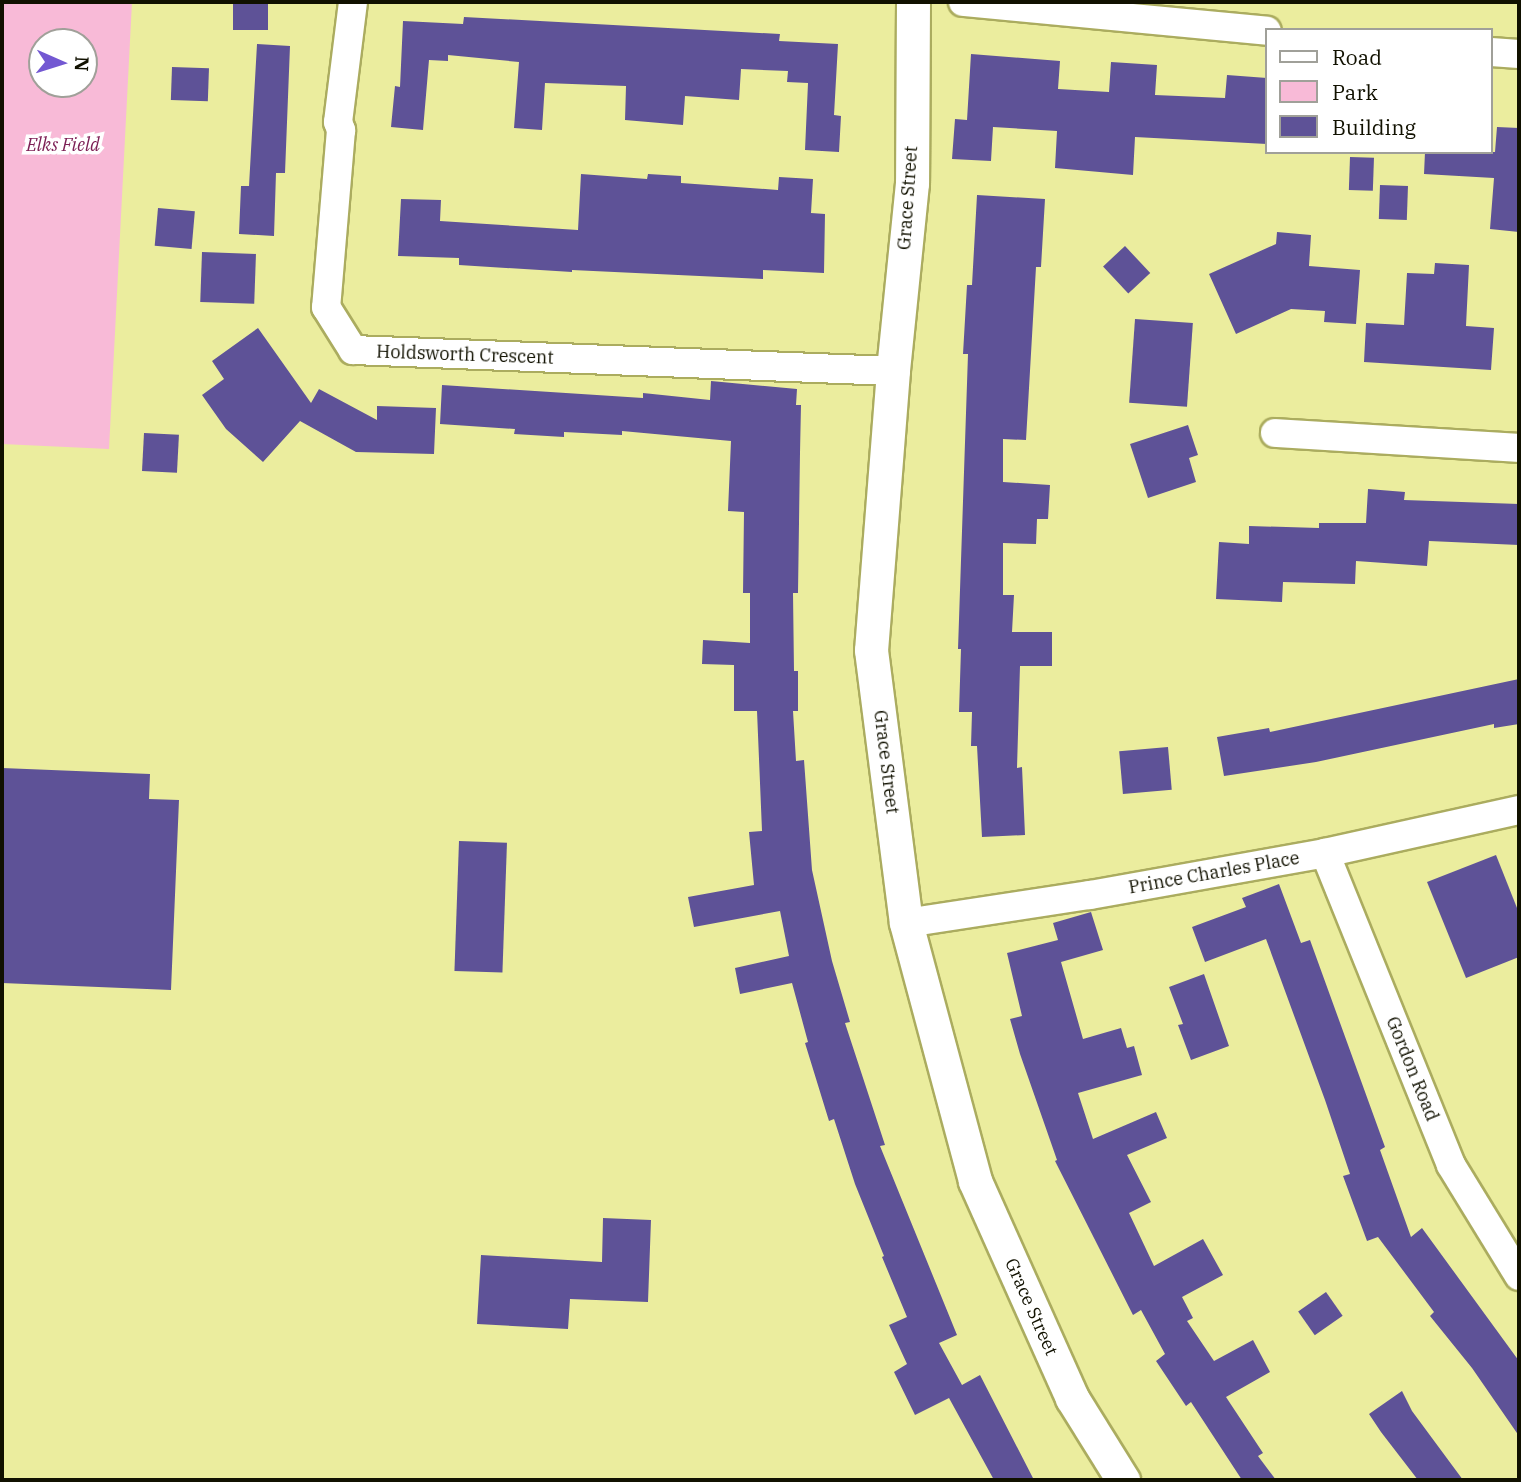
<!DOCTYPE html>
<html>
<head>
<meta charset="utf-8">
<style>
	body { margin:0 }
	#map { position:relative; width:1521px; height:1482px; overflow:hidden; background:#ebed9e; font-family:"IBM Plex Serif",serif }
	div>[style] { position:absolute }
	.green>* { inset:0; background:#f8bad7 }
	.building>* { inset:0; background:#5e5297; transform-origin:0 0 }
	.roads { filter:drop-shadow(2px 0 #abac5f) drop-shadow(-2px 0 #abac5f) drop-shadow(0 2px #abac5f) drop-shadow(0 -2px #abac5f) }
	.minor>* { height:28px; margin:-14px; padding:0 14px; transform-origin:14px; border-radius:14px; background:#fff }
	.tertiary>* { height:33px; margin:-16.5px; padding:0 16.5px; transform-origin:16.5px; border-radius:16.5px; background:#fff }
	span { translate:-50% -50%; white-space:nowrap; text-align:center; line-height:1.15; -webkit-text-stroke:7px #fff; paint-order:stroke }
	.park-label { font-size:18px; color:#7d2056; font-style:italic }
	.street-label { font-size:18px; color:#110 }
	.frame { position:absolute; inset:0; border:4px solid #110; pointer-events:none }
	.legend { position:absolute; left:1265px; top:28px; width:228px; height:126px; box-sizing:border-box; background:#fff; border:2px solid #a0a099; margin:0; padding:9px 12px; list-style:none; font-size:21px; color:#110 }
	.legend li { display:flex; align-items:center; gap:14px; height:35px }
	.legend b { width:35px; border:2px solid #a0a099 }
	.north { position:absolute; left:28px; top:28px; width:70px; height:70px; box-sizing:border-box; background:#fff; border:2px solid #a0a099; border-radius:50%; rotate:93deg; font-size:19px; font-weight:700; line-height:28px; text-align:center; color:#110 }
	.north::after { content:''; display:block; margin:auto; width:24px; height:32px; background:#7358d2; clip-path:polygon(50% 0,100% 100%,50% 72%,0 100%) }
</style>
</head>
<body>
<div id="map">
	<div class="green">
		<i style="clip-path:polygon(evenodd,2px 2px,132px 2px,109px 449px,2px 444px,2px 2px,42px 42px,84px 42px,84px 84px,42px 84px,42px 42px)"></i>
	</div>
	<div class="building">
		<i style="left:233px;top:2px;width:35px;height:28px"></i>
		<i style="clip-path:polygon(464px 17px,780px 34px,779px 41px,838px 44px,834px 115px,841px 116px,839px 152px,805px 150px,808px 83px,787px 82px,788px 71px,741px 69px,739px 100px,685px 96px,683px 125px,625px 120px,626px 86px,545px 83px,542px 130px,514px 128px,519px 62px,448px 55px,448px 61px,429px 60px,423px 130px,391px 127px,395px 86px,400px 87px,403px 21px,463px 24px)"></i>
		<i style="clip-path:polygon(257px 44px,290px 46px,285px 173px,276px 173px,274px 236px,239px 234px,241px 186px,249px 186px)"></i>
		<i style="clip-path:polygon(971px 54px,1060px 61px,1058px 89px,1109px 92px,1111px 62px,1157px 65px,1155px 95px,1225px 98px,1227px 75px,1267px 78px,1267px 144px,1135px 137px,1133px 175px,1055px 168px,1057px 131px,993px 127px,991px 161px,952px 159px,955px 119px,967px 120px)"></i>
		<i style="left:172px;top:67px;width:37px;height:33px;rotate:2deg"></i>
		<i style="clip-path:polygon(1497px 127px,1519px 128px,1519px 232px,1490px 229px,1494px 178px,1424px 174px,1425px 152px,1495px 152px)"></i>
		<i style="left:1350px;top:157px;width:24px;height:33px;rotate:2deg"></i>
		<i style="clip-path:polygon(581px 174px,647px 179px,648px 174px,681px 176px,681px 183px,778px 190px,779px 177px,813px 179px,811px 213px,825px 214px,824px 273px,763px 270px,763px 279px,572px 270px,572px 272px,459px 265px,459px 258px,398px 256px,401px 199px,441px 200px,440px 221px,578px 230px)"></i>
		<i style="left:1380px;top:185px;width:28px;height:34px;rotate:2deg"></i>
		<i style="clip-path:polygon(977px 195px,1045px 199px,1041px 267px,1036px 267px,1026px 440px,1003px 439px,1003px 482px,1050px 485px,1048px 519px,1037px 519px,1036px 544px,1003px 543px,1003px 595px,1014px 595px,1012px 632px,1052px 632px,1052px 666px,1020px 666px,1017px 768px,1022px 767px,1025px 835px,982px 837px,977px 746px,971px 746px,972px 712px,959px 712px,961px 649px,958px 649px,968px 354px,963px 354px,967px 285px,972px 285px)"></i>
		<i style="left:158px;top:208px;width:37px;height:38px;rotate:5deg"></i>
		<i style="clip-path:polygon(1277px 232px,1311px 235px,1309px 266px,1360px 270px,1356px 324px,1324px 322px,1325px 311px,1291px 309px,1236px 334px,1209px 274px,1276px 244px)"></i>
		<i style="left:1125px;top:246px;width:37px;height:30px;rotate:47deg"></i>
		<i style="left:202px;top:252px;width:54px;height:50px;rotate:2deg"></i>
		<i style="clip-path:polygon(1435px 263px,1469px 265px,1466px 326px,1494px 328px,1491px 370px,1364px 362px,1366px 323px,1404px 325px,1407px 273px,1434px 274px)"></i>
		<i style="left:1135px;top:319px;width:58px;height:84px;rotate:4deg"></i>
		<i style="clip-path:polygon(258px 328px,311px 403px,319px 389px,377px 420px,377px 406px,436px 408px,434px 454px,356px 452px,300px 421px,263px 462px,226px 429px,202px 395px,224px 379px,212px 361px)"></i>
		<i style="clip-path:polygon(711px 381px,797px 389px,796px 405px,801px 405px,800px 453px,798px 593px,793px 593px,794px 671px,798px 671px,798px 711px,793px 711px,796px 761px,804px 760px,812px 870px,832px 961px,850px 1022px,845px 1023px,885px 1145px,880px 1146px,957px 1335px,939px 1343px,962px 1385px,980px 1375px,1034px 1480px,994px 1480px,949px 1398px,915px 1415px,894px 1372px,907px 1364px,889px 1325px,907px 1317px,882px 1257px,884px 1256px,855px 1184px,834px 1119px,829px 1121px,805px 1043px,808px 1042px,792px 983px,740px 994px,735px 968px,789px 956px,780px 911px,694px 927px,688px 897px,754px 885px,749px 832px,762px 831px,757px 711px,734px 711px,734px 665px,702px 664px,703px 640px,750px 643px,750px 593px,743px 593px,744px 512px,728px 511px,731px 441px,622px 431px,622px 435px,564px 432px,564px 437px,514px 434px,515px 429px,440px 424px,442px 385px,643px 398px,643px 393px,710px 400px)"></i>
		<i style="clip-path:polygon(1188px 425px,1198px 455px,1189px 458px,1196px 482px,1148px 498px,1130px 444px)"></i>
		<i style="left:144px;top:433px;width:35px;height:38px;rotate:3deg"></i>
		<i style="clip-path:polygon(1368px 489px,1405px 492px,1404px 500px,1519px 504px,1519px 545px,1429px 541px,1427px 566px,1356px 561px,1355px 584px,1283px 582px,1282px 602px,1216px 599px,1219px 542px,1249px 544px,1249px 526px,1319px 528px,1319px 523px,1366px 523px)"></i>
		<i style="clip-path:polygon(1519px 679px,1519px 724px,1494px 728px,1494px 724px,1316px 762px,1224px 776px,1217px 737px,1269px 728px,1270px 732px)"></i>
		<i style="left:1168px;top:747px;width:43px;height:49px;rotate:85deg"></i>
		<i style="clip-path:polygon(2px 768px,150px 774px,149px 799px,179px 800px,171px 990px,2px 983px)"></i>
		<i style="left:459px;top:841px;width:48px;height:130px;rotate:2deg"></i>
		<i style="clip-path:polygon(1496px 855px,1519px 913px,1519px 957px,1466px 978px,1427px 882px)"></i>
		<i style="clip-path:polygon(1279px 884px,1301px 943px,1310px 940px,1385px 1147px,1380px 1150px,1411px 1237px,1422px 1228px,1519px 1361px,1519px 1436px,1472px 1368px,1430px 1316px,1434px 1312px,1378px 1237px,1367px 1241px,1343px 1176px,1350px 1174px,1325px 1100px,1266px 939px,1205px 962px,1192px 927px,1246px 907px,1242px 898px)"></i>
		<i style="clip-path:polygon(1091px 912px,1103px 950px,1061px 962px,1083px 1039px,1121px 1028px,1127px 1048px,1134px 1046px,1142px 1075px,1078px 1093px,1093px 1139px,1156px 1112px,1167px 1138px,1127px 1155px,1151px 1202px,1129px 1213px,1154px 1266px,1203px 1239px,1223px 1275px,1182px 1297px,1193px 1318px,1187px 1321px,1214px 1361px,1253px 1340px,1270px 1372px,1226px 1397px,1263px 1453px,1258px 1456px,1276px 1480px,1242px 1480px,1191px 1402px,1186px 1406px,1156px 1361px,1165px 1354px,1141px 1310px,1133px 1315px,1055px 1161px,1057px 1160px,1020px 1054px,1010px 1019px,1022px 1016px,1007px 953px,1058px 940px,1053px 923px)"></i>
		<i style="clip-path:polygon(1204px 974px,1229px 1046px,1191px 1060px,1178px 1025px,1183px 1024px,1169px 987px)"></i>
		<i style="clip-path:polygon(603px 1218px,651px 1220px,648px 1302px,570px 1299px,568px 1329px,477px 1324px,481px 1255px,602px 1262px)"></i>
		<i style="left:1326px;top:1292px;width:29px;height:34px;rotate:55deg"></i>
		<i style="clip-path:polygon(1402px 1391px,1412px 1411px,1463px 1480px,1418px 1480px,1381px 1432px,1369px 1414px)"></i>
	</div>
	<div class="roads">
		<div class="minor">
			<i style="left:353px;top:2px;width:121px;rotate:97.1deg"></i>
			<i style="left:338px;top:122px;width:9px;rotate:69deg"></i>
			<i style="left:341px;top:130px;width:178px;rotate:94.8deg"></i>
			<i style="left:326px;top:307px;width:51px;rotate:57.9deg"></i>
			<i style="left:353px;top:350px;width:540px;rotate:2.23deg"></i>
			<i style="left:963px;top:2px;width:305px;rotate:5.4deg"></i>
			<i style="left:1491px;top:52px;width:28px;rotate:4deg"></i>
			<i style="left:1275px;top:433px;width:244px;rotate:3.5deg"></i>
			<i style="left:1325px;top:853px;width:336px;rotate:68deg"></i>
			<i style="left:1451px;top:1165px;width:130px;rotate:58.5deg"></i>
			<i style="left:906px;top:923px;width:186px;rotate:-8.7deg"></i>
			<i style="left:1090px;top:895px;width:239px;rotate:-10.1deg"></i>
			<i style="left:1325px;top:853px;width:199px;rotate:-12.5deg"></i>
		</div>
		<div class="tertiary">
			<i style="left:913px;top:2px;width:181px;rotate:90.3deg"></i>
			<i style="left:912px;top:183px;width:189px;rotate:95.8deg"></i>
			<i style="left:893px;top:371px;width:280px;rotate:94.5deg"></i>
			<i style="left:871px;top:650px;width:275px;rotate:82.7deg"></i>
			<i style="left:906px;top:923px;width:267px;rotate:75deg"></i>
			<i style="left:975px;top:1181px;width:238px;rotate:65.9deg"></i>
			<i style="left:1072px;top:1398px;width:97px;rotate:58.1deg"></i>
		</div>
	</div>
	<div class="park-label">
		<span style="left:63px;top:145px">Elks Field</span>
	</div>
	<div class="street-label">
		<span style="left:908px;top:198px;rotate:-86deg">Grace Street</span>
		<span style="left:465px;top:355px;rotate:2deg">Holdsworth Crescent</span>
		<span style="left:886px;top:762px;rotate:83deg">Grace Street</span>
		<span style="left:1214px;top:873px;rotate:-10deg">Prince Charles Place</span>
		<span style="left:1412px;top:1069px;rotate:68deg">Gordon Road</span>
		<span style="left:1031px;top:1307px;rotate:66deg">Grace Street</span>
	</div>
	<div class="frame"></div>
	<ul class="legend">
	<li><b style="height:9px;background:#fff"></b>Road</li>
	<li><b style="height:19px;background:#f8bad7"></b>Park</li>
	<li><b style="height:19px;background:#5e5297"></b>Building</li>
	</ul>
	<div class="north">N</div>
</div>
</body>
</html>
